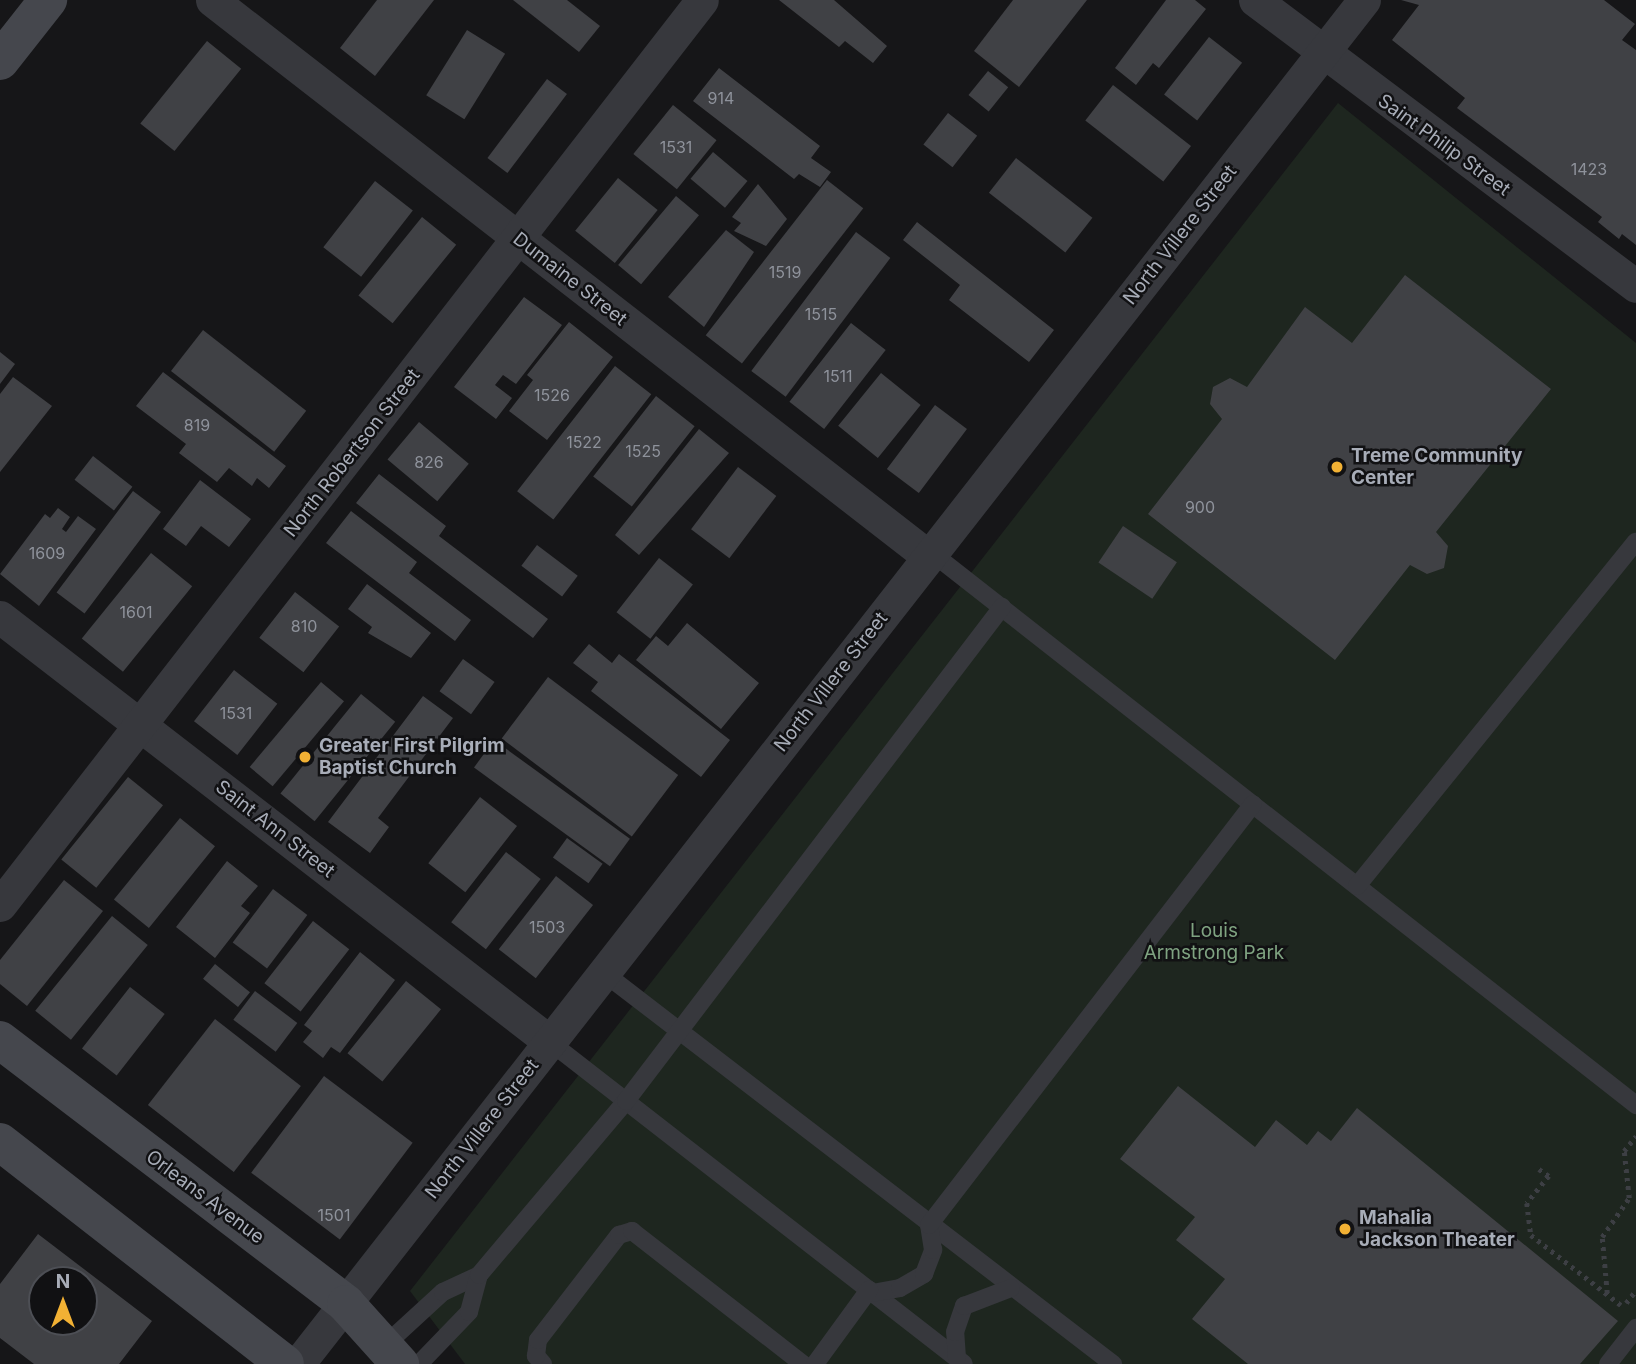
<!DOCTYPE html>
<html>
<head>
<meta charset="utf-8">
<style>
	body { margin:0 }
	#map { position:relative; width:1636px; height:1364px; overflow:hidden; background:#161618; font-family:Inter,sans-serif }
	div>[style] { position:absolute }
	.green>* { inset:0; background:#1e261f }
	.building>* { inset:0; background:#404145; transform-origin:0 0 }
	.path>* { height:4.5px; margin-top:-2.25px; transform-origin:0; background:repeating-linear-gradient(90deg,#3d3f44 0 3.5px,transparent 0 8.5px) }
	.lane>* { height:18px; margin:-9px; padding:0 9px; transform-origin:9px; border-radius:9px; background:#37383d }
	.street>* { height:33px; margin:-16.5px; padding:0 16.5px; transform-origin:16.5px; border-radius:16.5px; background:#37383d }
	.secondary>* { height:38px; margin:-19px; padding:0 19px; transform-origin:19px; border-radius:19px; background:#45474d }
	.dots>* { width:19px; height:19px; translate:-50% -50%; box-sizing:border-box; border:4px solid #111113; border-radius:50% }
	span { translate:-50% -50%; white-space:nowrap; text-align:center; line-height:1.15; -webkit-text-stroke:5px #111113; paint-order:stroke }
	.number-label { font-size:16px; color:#8e929b }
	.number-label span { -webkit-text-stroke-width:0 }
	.street-label { font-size:19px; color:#a8adb8 }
	.poi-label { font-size:19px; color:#a8adb8; font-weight:700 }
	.left { translate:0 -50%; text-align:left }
	.park-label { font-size:19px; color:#7fa381 }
	.north { position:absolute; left:28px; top:1266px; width:70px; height:70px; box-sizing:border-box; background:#111113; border:2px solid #4d4f55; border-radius:50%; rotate:0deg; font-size:19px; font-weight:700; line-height:28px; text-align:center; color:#a8adb8 }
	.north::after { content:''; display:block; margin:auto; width:24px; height:32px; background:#f2b134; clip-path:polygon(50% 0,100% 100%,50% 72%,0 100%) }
</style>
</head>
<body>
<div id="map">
	<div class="green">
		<i style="clip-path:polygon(1338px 103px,1636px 343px,1636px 1364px,465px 1364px,410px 1291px)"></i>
	</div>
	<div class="building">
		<i style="clip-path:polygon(377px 0,434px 0,375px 76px,340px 48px)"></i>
		<i style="clip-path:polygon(513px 0,567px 0,600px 26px,579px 52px)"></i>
		<i style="clip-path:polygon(779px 0,834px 0,887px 46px,873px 63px,845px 41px,839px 47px)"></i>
		<i style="clip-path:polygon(1013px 0,1087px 0,1019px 87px,974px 51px)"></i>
		<i style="clip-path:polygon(1166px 0,1195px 0,1206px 9px,1159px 68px,1153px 63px,1136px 85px,1115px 68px)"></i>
		<i style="clip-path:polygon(1401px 0,1604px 0,1635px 24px,1622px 40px,1636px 50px,1636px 245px,1622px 234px,1619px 239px,1598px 222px,1602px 217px,1457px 108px,1465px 98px,1392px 40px,1419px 5px)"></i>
		<i style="left:467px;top:30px;width:45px;height:77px;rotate:32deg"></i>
		<i style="left:1209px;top:37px;width:42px;height:73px;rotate:38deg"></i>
		<i style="left:207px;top:41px;width:44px;height:106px;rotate:39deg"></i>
		<i style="clip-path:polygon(719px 68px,820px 146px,811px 158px,831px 172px,820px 187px,799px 174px,794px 179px,693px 101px)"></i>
		<i style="left:988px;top:71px;width:26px;height:31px;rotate:39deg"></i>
		<i style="left:547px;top:79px;width:25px;height:99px;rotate:37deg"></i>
		<i style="left:1113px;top:85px;width:99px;height:45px;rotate:38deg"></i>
		<i style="left:673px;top:105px;width:56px;height:63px;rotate:39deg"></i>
		<i style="left:948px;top:113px;width:37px;height:40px;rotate:38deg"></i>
		<i style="left:713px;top:152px;width:45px;height:35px;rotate:40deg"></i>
		<i style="left:1016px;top:158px;width:97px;height:44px;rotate:38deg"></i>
		<i style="left:618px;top:178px;width:51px;height:68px;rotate:39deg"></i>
		<i style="left:827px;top:180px;width:46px;height:197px;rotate:38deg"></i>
		<i style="left:375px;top:181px;width:48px;height:84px;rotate:38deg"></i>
		<i style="clip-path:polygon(758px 184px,787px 219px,766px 246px,734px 231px,741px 223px,732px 217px)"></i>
		<i style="left:676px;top:196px;width:30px;height:90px;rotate:40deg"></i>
		<i style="left:422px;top:217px;width:44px;height:101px;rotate:39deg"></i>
		<i style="clip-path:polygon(917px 222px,1054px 330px,1029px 362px,949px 300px,960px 285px,903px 240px)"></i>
		<i style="clip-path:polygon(726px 230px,754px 252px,704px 327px,668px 297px)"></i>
		<i style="left:856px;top:232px;width:43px;height:174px;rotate:37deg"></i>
		<i style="clip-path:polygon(1405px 275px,1551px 389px,1436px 532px,1448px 546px,1444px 568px,1427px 574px,1410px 565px,1335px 660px,1148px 514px,1222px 419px,1210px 404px,1213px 387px,1230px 378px,1247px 387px,1305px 307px,1352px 343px)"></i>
		<i style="clip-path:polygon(524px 297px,562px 325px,516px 384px,503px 375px,495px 385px,512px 398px,496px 419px,454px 387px)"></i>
		<i style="clip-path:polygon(569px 322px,613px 357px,547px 440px,509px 411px,533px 380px,527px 375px)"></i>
		<i style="left:851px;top:323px;width:44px;height:100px;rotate:38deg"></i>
		<i style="left:203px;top:330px;width:131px;height:52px;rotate:38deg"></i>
		<i style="clip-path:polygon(0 352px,15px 364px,0 384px)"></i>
		<i style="left:615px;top:366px;width:46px;height:159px;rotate:38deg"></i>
		<i style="clip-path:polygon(163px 372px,286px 466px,269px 488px,257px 478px,252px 486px,229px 468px,217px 482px,179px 453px,186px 444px,136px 406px)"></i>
		<i style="left:881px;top:373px;width:51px;height:68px;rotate:39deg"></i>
		<i style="clip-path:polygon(13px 377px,52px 406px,0 472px,0 394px)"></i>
		<i style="left:656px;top:396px;width:49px;height:102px;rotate:38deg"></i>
		<i style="left:935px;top:405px;width:40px;height:80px;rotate:37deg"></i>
		<i style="left:419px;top:422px;width:65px;height:49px;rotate:40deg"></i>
		<i style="clip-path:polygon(699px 429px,729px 453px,639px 555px,615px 535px)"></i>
		<i style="left:93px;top:456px;width:50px;height:30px;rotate:38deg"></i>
		<i style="left:738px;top:467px;width:48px;height:78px;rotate:37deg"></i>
		<i style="clip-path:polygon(379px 474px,446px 526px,439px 536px,548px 619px,533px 638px,356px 503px)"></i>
		<i style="clip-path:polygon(200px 480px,251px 519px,229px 547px,201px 526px,186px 546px,163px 529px)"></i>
		<i style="left:133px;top:491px;width:35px;height:127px;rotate:37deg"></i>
		<i style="clip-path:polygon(58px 508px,70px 517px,62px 529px,66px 532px,78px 516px,96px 529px,39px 606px,0 574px,45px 514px,50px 518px)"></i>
		<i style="clip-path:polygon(351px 511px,417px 562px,409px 573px,471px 620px,455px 641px,326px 543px)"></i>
		<i style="left:1123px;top:526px;width:65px;height:44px;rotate:34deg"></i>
		<i style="left:537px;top:545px;width:51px;height:26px;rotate:37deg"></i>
		<i style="left:151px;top:553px;width:53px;height:110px;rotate:39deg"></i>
		<i style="left:659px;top:558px;width:43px;height:69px;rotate:38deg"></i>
		<i style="clip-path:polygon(367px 584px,431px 633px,411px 658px,368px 633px,372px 627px,348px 609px)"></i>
		<i style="left:295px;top:592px;width:56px;height:58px;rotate:38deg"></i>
		<i style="clip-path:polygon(687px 623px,759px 683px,721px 729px,636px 660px,656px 636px,668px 646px)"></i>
		<i style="clip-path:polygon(589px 644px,612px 663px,619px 654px,730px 740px,701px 777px,591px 691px,598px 682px,573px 663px)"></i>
		<i style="left:463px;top:659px;width:39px;height:40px;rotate:36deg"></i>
		<i style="left:234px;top:670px;width:55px;height:65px;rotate:38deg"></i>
		<i style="left:548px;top:677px;width:163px;height:77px;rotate:37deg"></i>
		<i style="left:321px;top:682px;width:30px;height:111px;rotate:40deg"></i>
		<i style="left:361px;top:694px;width:44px;height:128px;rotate:39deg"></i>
		<i style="clip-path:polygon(423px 696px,453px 718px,378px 818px,389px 827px,370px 853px,328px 822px)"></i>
		<i style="left:494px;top:740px;width:168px;height:34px;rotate:36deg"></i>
		<i style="left:128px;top:777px;width:45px;height:106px;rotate:39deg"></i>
		<i style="left:480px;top:797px;width:47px;height:84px;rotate:38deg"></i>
		<i style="left:180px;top:818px;width:45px;height:105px;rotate:39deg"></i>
		<i style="left:567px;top:838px;width:44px;height:24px;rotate:36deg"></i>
		<i style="left:506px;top:852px;width:44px;height:89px;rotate:38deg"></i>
		<i style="clip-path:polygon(227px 861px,258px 886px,241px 906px,250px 913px,215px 958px,176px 927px)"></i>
		<i style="left:556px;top:876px;width:47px;height:93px;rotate:38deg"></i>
		<i style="clip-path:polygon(64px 880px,103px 911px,27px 1006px,0 984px,0 960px)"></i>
		<i style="left:273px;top:889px;width:43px;height:67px;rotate:37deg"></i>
		<i style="left:112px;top:916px;width:46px;height:122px;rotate:39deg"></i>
		<i style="left:313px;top:921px;width:46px;height:79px;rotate:38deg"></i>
		<i style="clip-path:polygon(360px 952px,395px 980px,340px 1053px,331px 1047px,323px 1058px,303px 1042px,312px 1031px,304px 1025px)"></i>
		<i style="left:215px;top:964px;width:45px;height:19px;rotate:39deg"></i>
		<i style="left:406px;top:981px;width:45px;height:93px;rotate:39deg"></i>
		<i style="left:130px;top:987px;width:44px;height:78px;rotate:38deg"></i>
		<i style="left:255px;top:991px;width:53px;height:36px;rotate:37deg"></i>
		<i style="left:215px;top:1019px;width:109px;height:109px;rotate:38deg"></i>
		<i style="left:324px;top:1076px;width:111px;height:121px;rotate:37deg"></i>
		<i style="clip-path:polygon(1178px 1086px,1255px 1147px,1276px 1120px,1307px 1145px,1318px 1131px,1331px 1141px,1357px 1108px,1618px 1321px,1580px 1364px,1248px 1364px,1192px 1319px,1225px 1279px,1176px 1240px,1195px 1217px,1120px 1159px)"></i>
		<i style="clip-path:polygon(evenodd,38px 1234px,152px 1321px,119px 1364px,34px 1364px,0 1338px,0 1284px,38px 1234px,42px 1280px,84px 1280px,84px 1322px,42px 1322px,42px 1280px)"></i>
	</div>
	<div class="path">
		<i style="left:1539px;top:1169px;width:12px;rotate:35deg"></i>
		<i style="left:1549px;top:1176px;width:35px;rotate:129deg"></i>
		<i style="left:1527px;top:1203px;width:32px;rotate:83deg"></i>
		<i style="left:1531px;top:1235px;width:114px;rotate:37.9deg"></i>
		<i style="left:1607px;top:1293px;width:56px;rotate:-95.1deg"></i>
		<i style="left:1602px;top:1237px;width:47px;rotate:-55.3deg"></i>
		<i style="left:1629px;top:1198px;width:47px;rotate:-96.1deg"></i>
		<i style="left:1624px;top:1151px;width:19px;rotate:-51deg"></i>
		<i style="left:1626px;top:1303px;width:16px;rotate:-52deg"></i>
	</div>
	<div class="lane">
		<i style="left:932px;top:553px;width:895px;rotate:38.1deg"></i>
		<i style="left:1357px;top:886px;width:443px;rotate:-51deg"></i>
		<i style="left:604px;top:973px;width:642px;rotate:37.53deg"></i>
		<i style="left:550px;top:1042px;width:524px;rotate:37.87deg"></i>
		<i style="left:872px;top:1293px;width:28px;rotate:-10deg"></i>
		<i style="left:900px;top:1288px;width:28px;rotate:-30deg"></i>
		<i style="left:924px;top:1274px;width:26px;rotate:-69deg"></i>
		<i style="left:933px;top:1250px;width:25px;rotate:-99deg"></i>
		<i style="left:929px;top:1225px;width:531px;rotate:-52.42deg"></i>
		<i style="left:384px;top:1346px;width:80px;rotate:-42.5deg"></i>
		<i style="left:443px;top:1292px;width:40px;rotate:-25deg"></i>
		<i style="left:957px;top:1358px;width:26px;rotate:-94deg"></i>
		<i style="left:955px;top:1332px;width:28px;rotate:-71deg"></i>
		<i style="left:964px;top:1306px;width:50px;rotate:-21deg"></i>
		<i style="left:419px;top:1364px;width:72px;rotate:-46.1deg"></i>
		<i style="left:469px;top:1312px;width:38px;rotate:-75deg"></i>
		<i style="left:479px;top:1275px;width:228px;rotate:-49.8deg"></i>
		<i style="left:626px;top:1101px;width:621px;rotate:-52.72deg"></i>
		<i style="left:543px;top:1364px;width:11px;rotate:-131deg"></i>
		<i style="left:536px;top:1356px;width:16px;rotate:-83deg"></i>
		<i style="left:538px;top:1340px;width:133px;rotate:-52.4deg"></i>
		<i style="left:619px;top:1235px;width:14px;rotate:-17deg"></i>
		<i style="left:632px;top:1231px;width:217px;rotate:37.9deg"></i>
		<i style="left:815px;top:1364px;width:92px;rotate:-53.9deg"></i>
		<i style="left:1608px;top:1364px;width:46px;rotate:-52.1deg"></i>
	</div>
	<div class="street">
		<i style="left:212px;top:0;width:908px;rotate:37.84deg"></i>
		<i style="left:1255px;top:0;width:476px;rotate:36.9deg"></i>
		<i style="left:0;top:617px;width:695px;rotate:37.69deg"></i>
		<i style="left:0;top:905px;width:1145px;rotate:-52.2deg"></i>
		<i style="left:298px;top:1364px;width:1731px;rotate:-51.99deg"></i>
	</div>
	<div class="secondary">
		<i style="left:0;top:61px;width:78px;rotate:-51.8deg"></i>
		<i style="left:0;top:1040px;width:435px;rotate:37.3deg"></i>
		<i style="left:346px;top:1304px;width:81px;rotate:48deg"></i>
		<i style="left:0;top:1142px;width:361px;rotate:37.9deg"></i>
	</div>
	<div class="dots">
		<i style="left:1337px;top:467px;background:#f2b134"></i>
		<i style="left:305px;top:757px;background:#f2b134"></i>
		<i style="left:1345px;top:1229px;background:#f2b134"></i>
	</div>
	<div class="number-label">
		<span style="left:721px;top:98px">914</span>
		<span style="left:676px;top:147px">1531</span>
		<span style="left:1589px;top:169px">1423</span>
		<span style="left:785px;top:272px">1519</span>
		<span style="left:821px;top:314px">1515</span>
		<span style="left:838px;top:376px">1511</span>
		<span style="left:552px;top:395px">1526</span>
		<span style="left:197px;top:425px">819</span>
		<span style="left:584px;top:442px">1522</span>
		<span style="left:643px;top:451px">1525</span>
		<span style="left:429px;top:462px">826</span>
		<span style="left:1200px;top:507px">900</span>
		<span style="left:47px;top:553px">1609</span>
		<span style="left:136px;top:612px">1601</span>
		<span style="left:304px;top:626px">810</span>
		<span style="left:236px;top:713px">1531</span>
		<span style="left:547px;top:927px">1503</span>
		<span style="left:334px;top:1215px">1501</span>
	</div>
	<div class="street-label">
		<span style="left:1444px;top:145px;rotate:36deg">Saint Philip Street</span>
		<span style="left:1180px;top:235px;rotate:-52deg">North Villere Street</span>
		<span style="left:570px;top:279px;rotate:38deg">Dumaine Street</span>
		<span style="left:352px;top:453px;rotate:-52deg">North Robertson Street</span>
		<span style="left:831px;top:682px;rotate:-52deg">North Villere Street</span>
		<span style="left:275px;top:829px;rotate:38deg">Saint Ann Street</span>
		<span style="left:482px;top:1129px;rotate:-52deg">North Villere Street</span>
		<span style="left:205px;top:1197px;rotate:37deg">Orleans Avenue</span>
	</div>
	<div class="poi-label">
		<span class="left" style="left:1351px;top:467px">Treme Community<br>Center</span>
		<span class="left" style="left:319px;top:757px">Greater First Pilgrim<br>Baptist Church</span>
		<span class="left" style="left:1359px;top:1229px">Mahalia<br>Jackson Theater</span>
	</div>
	<div class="park-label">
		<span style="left:1214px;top:942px">Louis<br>Armstrong Park</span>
	</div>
	<div class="north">N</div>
</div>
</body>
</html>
